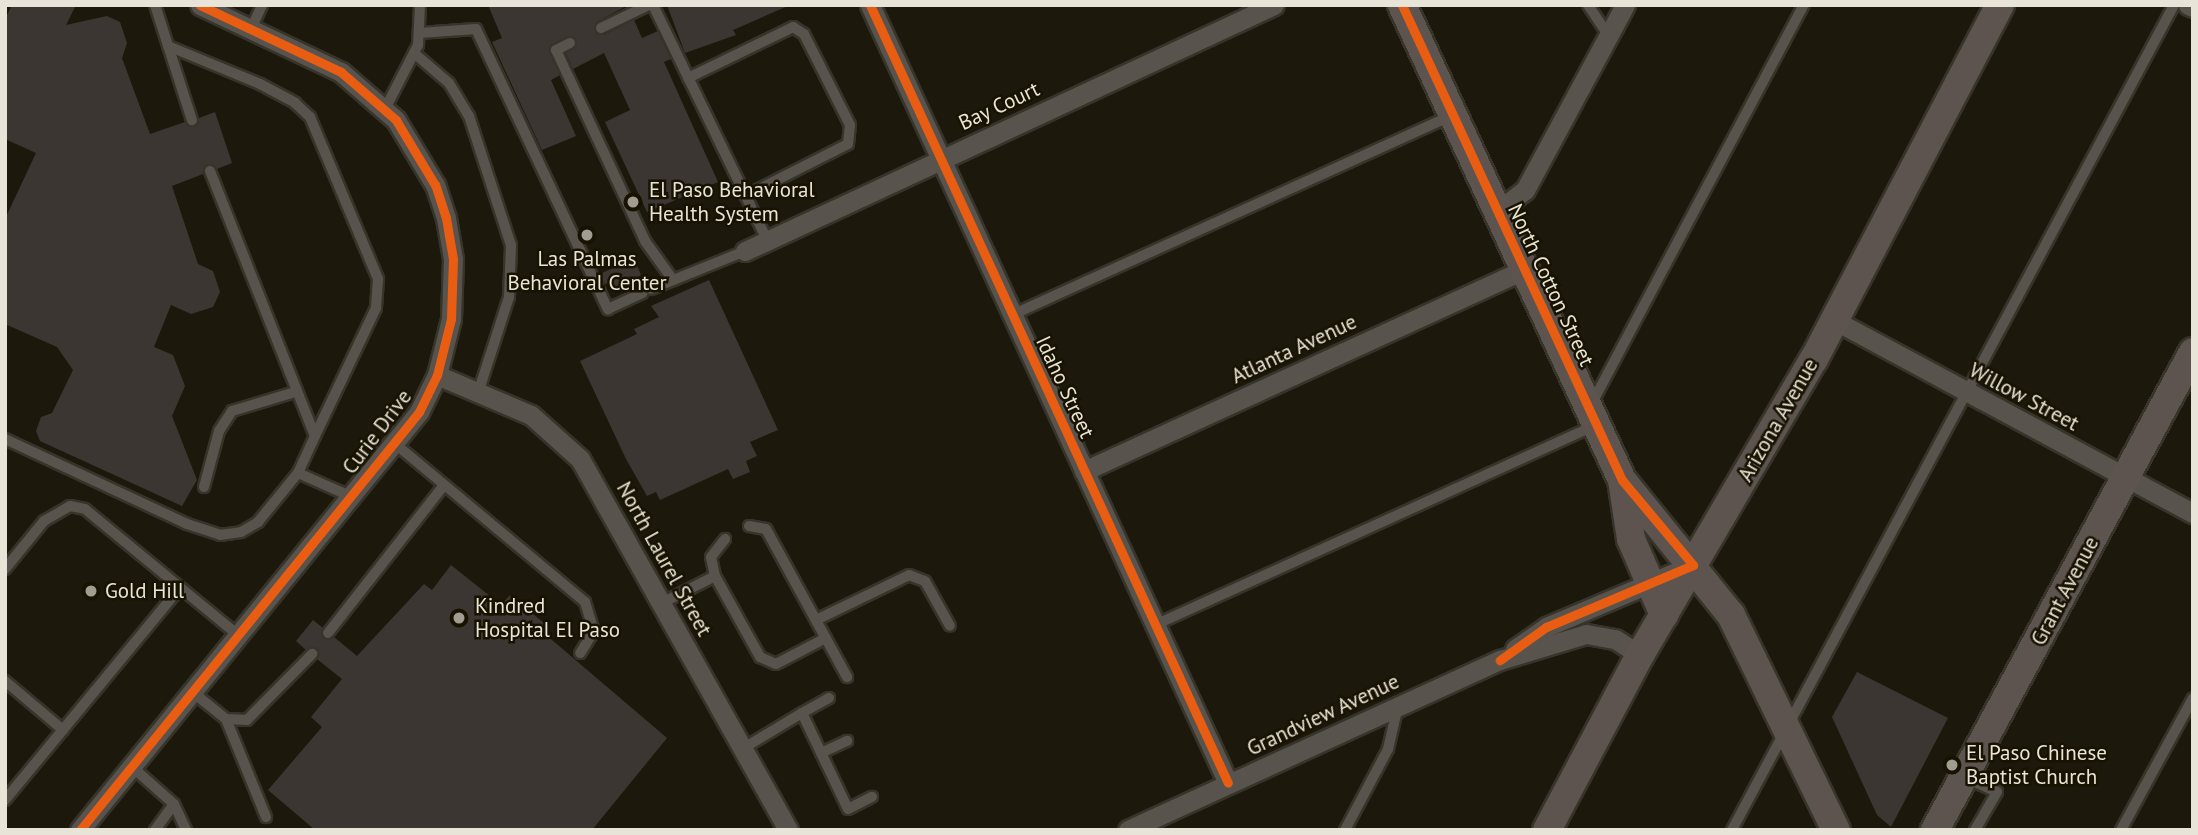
<!DOCTYPE html>
<html>
<head>
<meta charset="utf-8">
<style>
	body { margin:0 }
	#map { position:relative; width:2198px; height:835px; overflow:hidden; background:#1c180c; font-family:"PT Sans",sans-serif }
	div>[style] { position:absolute }
	.building>* { inset:0; background:#3c3632 }
	.roads { filter:drop-shadow(2px 0 #37342a) drop-shadow(-2px 0 #37342a) drop-shadow(0 2px #37342a) drop-shadow(0 -2px #37342a) }
	.lane>* { height:10px; margin:-5px; padding:0 5px; transform-origin:5px; border-radius:5px; background:#59534e }
	.street>* { height:19px; margin:-9.5px; padding:0 9.5px; transform-origin:9.5px; border-radius:9.5px; background:#59534e }
	.secondary>* { height:28px; margin:-14px; padding:0 14px; transform-origin:14px; border-radius:14px; background:#5d5450 }
	.cycleway>* { height:9px; margin:-4.5px; padding:0 4.5px; transform-origin:4.5px; border-radius:4.5px; background:#e95d12 }
	.dots>* { width:19px; height:19px; translate:-50% -50%; box-sizing:border-box; border:4px solid #181201; border-radius:50% }
	span { translate:-50% -50%; white-space:nowrap; text-align:center; line-height:1.15; -webkit-text-stroke:5px #181201; paint-order:stroke }
	.street-label { font-size:21px; color:#e8e4d7 }
	.poi-label { font-size:21px; color:#e8e4d7 }
	.left { translate:0 -50%; text-align:left }
	.frame { position:absolute; inset:0; border:7px solid #e8e4d7; pointer-events:none }
</style>
</head>
<body>
<div id="map">
	<div class="building">
		<i style="clip-path:polygon(12px 5px,76px 5px,66px 25px,107px 16px,120px 22px,127px 43px,122px 58px,150px 134px,185px 122px,195px 127px,199px 118px,215px 112px,232px 163px,217px 169px,208px 164px,203px 174px,172px 186px,198px 264px,213px 271px,220px 292px,213px 307px,191px 314px,171px 305px,154px 347px,173px 355px,185px 386px,172px 416px,197px 480px,182px 506px,40px 441px,36px 431px,41px 417px,52px 413px,73px 370px,57px 347px,5px 324px,5px 219px,36px 153px,5px 139px,5px 19px)"></i>
		<i style="clip-path:polygon(488px 5px,628px 5px,597px 22px,595px 32px,604px 35px,634px 20px,642px 38px,658px 31px,671px 59px,664px 62px,718px 182px,647px 212px,605px 122px,630px 110px,604px 53px,573px 69px,566px 53px,577px 44px,571px 36px,549px 50px,560px 75px,551px 80px,576px 136px,542px 150px,492px 42px,502px 38px)"></i>
		<i style="clip-path:polygon(667px 5px,790px 5px,733px 30px,736px 35px,685px 53px)"></i>
		<i style="clip-path:polygon(634px 258px,641px 275px,620px 288px,604px 283px,600px 274px)"></i>
		<i style="clip-path:polygon(709px 280px,778px 430px,750px 442px,757px 456px,746px 461px,750px 472px,733px 479px,728px 469px,660px 500px,656px 492px,647px 496px,626px 459px,580px 361px,637px 334px,634px 329px,659px 317px,651px 306px)"></i>
		<i style="clip-path:polygon(451px 565px,501px 605px,510px 595px,550px 628px,545px 634px,667px 738px,592px 830px,315px 830px,268px 790px,322px 727px,311px 717px,342px 679px,317px 659px,317px 648px,306px 650px,296px 641px,313px 620px,323px 628px,323px 638px,334px 637px,357px 656px,424px 584px,432px 590px)"></i>
		<i style="clip-path:polygon(1857px 672px,1948px 718px,1891px 827px,1877px 815px,1832px 717px)"></i>
	</div>
	<div class="roads">
		<div class="lane">
			<i style="left:155px;top:5px;width:121px;rotate:72.2deg"></i>
			<i style="left:653px;top:5px;width:261px;rotate:64.1deg"></i>
			<i style="left:1588px;top:5px;width:37px;rotate:56deg"></i>
			<i style="left:601px;top:28px;width:53px;rotate:-25.6deg"></i>
			<i style="left:251px;top:29px;width:26px;rotate:-65deg"></i>
			<i style="left:419px;top:33px;width:57px;rotate:-4deg"></i>
			<i style="left:476px;top:29px;width:310px;rotate:64.8deg"></i>
			<i style="left:608px;top:309px;width:38px;rotate:-25deg"></i>
			<i style="left:570px;top:43px;width:16px;rotate:153deg"></i>
			<i style="left:556px;top:50px;width:211px;rotate:65deg"></i>
			<i style="left:645px;top:241px;width:48px;rotate:54.3deg"></i>
			<i style="left:168px;top:46px;width:100px;rotate:22.4deg"></i>
			<i style="left:260px;top:84px;width:40px;rotate:28deg"></i>
			<i style="left:295px;top:103px;width:21px;rotate:43deg"></i>
			<i style="left:310px;top:117px;width:176px;rotate:67.2deg"></i>
			<i style="left:378px;top:279px;width:29px;rotate:94deg"></i>
			<i style="left:376px;top:308px;width:142px;rotate:115.5deg"></i>
			<i style="left:414px;top:53px;width:46px;rotate:40.6deg"></i>
			<i style="left:449px;top:83px;width:39px;rotate:59deg"></i>
			<i style="left:469px;top:116px;width:136px;rotate:72deg"></i>
			<i style="left:511px;top:245px;width:52px;rotate:92.2deg"></i>
			<i style="left:509px;top:297px;width:98px;rotate:107.9deg"></i>
			<i style="left:688px;top:78px;width:117px;rotate:-25.9deg"></i>
			<i style="left:793px;top:27px;width:13px;rotate:32deg"></i>
			<i style="left:804px;top:34px;width:102px;rotate:63.2deg"></i>
			<i style="left:850px;top:125px;width:19px;rotate:96deg"></i>
			<i style="left:848px;top:144px;width:115px;rotate:153.2deg"></i>
			<i style="left:385px;top:109px;width:72px;rotate:-62.7deg"></i>
			<i style="left:418px;top:45px;width:40px;rotate:-87.1deg"></i>
			<i style="left:210px;top:171px;width:285px;rotate:68.4deg"></i>
			<i style="left:315px;top:436px;width:41px;rotate:114.7deg"></i>
			<i style="left:298px;top:473px;width:57px;rotate:23.9deg"></i>
			<i style="left:651px;top:289px;width:101px;rotate:-22deg"></i>
			<i style="left:1012px;top:315px;width:483px;rotate:-24.4deg"></i>
			<i style="left:1591px;top:405px;width:453px;rotate:-62deg"></i>
			<i style="left:5px;top:439px;width:201px;rotate:25deg"></i>
			<i style="left:187px;top:524px;width:35px;rotate:18deg"></i>
			<i style="left:220px;top:535px;width:21px;rotate:-8deg"></i>
			<i style="left:241px;top:532px;width:20px;rotate:-30deg"></i>
			<i style="left:258px;top:522px;width:63px;rotate:-50.8deg"></i>
			<i style="left:393px;top:442px;width:250px;rotate:39.8deg"></i>
			<i style="left:585px;top:602px;width:30px;rotate:73deg"></i>
			<i style="left:594px;top:631px;width:26px;rotate:122deg"></i>
			<i style="left:204px;top:487px;width:58px;rotate:-75deg"></i>
			<i style="left:219px;top:431px;width:24px;rotate:-57deg"></i>
			<i style="left:232px;top:411px;width:66px;rotate:-16.8deg"></i>
			<i style="left:749px;top:526px;width:17px;rotate:10deg"></i>
			<i style="left:766px;top:529px;width:169px;rotate:61.3deg"></i>
			<i style="left:5px;top:569px;width:62px;rotate:-50.9deg"></i>
			<i style="left:44px;top:521px;width:30px;rotate:-30deg"></i>
			<i style="left:70px;top:506px;width:15px;rotate:11deg"></i>
			<i style="left:85px;top:509px;width:200px;rotate:39.5deg"></i>
			<i style="left:715px;top:576px;width:93px;rotate:60.9deg"></i>
			<i style="left:760px;top:657px;width:17px;rotate:24deg"></i>
			<i style="left:776px;top:664px;width:56px;rotate:-27.5deg"></i>
			<i style="left:662px;top:603px;width:59px;rotate:-27deg"></i>
			<i style="left:715px;top:576px;width:19px;rotate:-102deg"></i>
			<i style="left:711px;top:557px;width:23px;rotate:-52deg"></i>
			<i style="left:816px;top:620px;width:103px;rotate:-25.8deg"></i>
			<i style="left:909px;top:575px;width:17px;rotate:21deg"></i>
			<i style="left:925px;top:581px;width:51px;rotate:60.9deg"></i>
			<i style="left:1155px;top:625px;width:481px;rotate:-24.4deg"></i>
			<i style="left:328px;top:633px;width:188px;rotate:-51.9deg"></i>
			<i style="left:5px;top:681px;width:76px;rotate:40.2deg"></i>
			<i style="left:190px;top:690px;width:46px;rotate:38.9deg"></i>
			<i style="left:226px;top:719px;width:21px;rotate:3deg"></i>
			<i style="left:247px;top:720px;width:93px;rotate:-45.4deg"></i>
			<i style="left:802px;top:713px;width:31px;rotate:-29deg"></i>
			<i style="left:226px;top:719px;width:106px;rotate:67.8deg"></i>
			<i style="left:742px;top:749px;width:70px;rotate:-31deg"></i>
			<i style="left:802px;top:713px;width:106px;rotate:64.4deg"></i>
			<i style="left:848px;top:809px;width:27px;rotate:-27deg"></i>
			<i style="left:821px;top:753px;width:29px;rotate:-25deg"></i>
			<i style="left:130px;top:765px;width:59px;rotate:41.6deg"></i>
			<i style="left:174px;top:804px;width:29px;rotate:65deg"></i>
			<i style="left:1966px;top:778px;width:34px;rotate:24deg"></i>
			<i style="left:1997px;top:792px;width:44px;rotate:120.1deg"></i>
			<i style="left:5px;top:800px;width:275px;rotate:-50.5deg"></i>
			<i style="left:155px;top:830px;width:32px;rotate:-54deg"></i>
			<i style="left:1345px;top:830px;width:92px;rotate:-62deg"></i>
			<i style="left:1388px;top:749px;width:44px;rotate:-76.9deg"></i>
			<i style="left:1732px;top:830px;width:936px;rotate:-61.82deg"></i>
			<i style="left:2121px;top:830px;width:150px;rotate:-61.4deg"></i>
		</div>
		<div class="street">
			<i style="left:870px;top:5px;width:856px;rotate:65.29deg"></i>
			<i style="left:2188px;top:5px;width:5px;rotate:22deg"></i>
			<i style="left:1498px;top:211px;width:34px;rotate:-38deg"></i>
			<i style="left:1525px;top:190px;width:210px;rotate:-61.6deg"></i>
			<i style="left:745px;top:251px;width:583px;rotate:-24.94deg"></i>
			<i style="left:1834px;top:320px;width:408px;rotate:28.3deg"></i>
			<i style="left:437px;top:375px;width:102px;rotate:23.1deg"></i>
			<i style="left:531px;top:415px;width:66px;rotate:41.9deg"></i>
			<i style="left:580px;top:459px;width:425px;rotate:60.7deg"></i>
			<i style="left:1084px;top:471px;width:484px;rotate:-24.6deg"></i>
			<i style="left:1515px;top:649px;width:38px;rotate:-35deg"></i>
			<i style="left:1546px;top:627px;width:160px;rotate:-22.9deg"></i>
			<i style="left:80px;top:830px;width:538px;rotate:-50.96deg"></i>
			<i style="left:419px;top:412px;width:41px;rotate:-64.1deg"></i>
			<i style="left:437px;top:375px;width:58px;rotate:-76deg"></i>
			<i style="left:451px;top:319px;width:60px;rotate:-88.1deg"></i>
			<i style="left:453px;top:259px;width:42px;rotate:-99.7deg"></i>
			<i style="left:446px;top:218px;width:35px;rotate:-108deg"></i>
			<i style="left:435px;top:185px;width:76px;rotate:-121deg"></i>
			<i style="left:396px;top:120px;width:73px;rotate:-138.9deg"></i>
			<i style="left:341px;top:72px;width:156px;rotate:-154.6deg"></i>
			<i style="left:1128px;top:830px;width:409px;rotate:-24.6deg"></i>
			<i style="left:1500px;top:660px;width:90px;rotate:-16.8deg"></i>
			<i style="left:1586px;top:634px;width:29px;rotate:10deg"></i>
			<i style="left:1615px;top:639px;width:30px;rotate:33deg"></i>
		</div>
		<div class="secondary">
			<i style="left:1402px;top:5px;width:523px;rotate:65.15deg"></i>
			<i style="left:1622px;top:480px;width:174px;rotate:51.1deg"></i>
			<i style="left:1731px;top:615px;width:239px;rotate:64deg"></i>
			<i style="left:1622px;top:480px;width:60px;rotate:81.3deg"></i>
			<i style="left:1631px;top:539px;width:83px;rotate:66.5deg"></i>
			<i style="left:1547px;top:830px;width:198px;rotate:-62deg"></i>
			<i style="left:1640px;top:655px;width:343px;rotate:-59.6deg"></i>
			<i style="left:1814px;top:359px;width:400px;rotate:-62.3deg"></i>
			<i style="left:1935px;top:830px;width:543px;rotate:-61.64deg"></i>
		</div>
	</div>
	<div class="cycleway">
		<i style="left:870px;top:5px;width:856px;rotate:65.29deg"></i>
		<i style="left:1402px;top:5px;width:523px;rotate:65.15deg"></i>
		<i style="left:1622px;top:480px;width:111px;rotate:50.1deg"></i>
		<i style="left:1693px;top:565px;width:160px;rotate:157.1deg"></i>
		<i style="left:1546px;top:627px;width:57px;rotate:144.3deg"></i>
		<i style="left:80px;top:830px;width:538px;rotate:-50.96deg"></i>
		<i style="left:419px;top:412px;width:41px;rotate:-64.1deg"></i>
		<i style="left:437px;top:375px;width:58px;rotate:-76deg"></i>
		<i style="left:451px;top:319px;width:60px;rotate:-88.1deg"></i>
		<i style="left:453px;top:259px;width:42px;rotate:-99.7deg"></i>
		<i style="left:446px;top:218px;width:35px;rotate:-108deg"></i>
		<i style="left:435px;top:185px;width:76px;rotate:-121deg"></i>
		<i style="left:396px;top:120px;width:73px;rotate:-138.9deg"></i>
		<i style="left:341px;top:72px;width:156px;rotate:-154.6deg"></i>
	</div>
	<div class="dots">
		<i style="left:633px;top:202px;background:#a19d90"></i>
		<i style="left:587px;top:235px;background:#a19d90"></i>
		<i style="left:91px;top:591px;background:#a19d90"></i>
		<i style="left:459px;top:618px;background:#a19d90"></i>
		<i style="left:1952px;top:765px;background:#a19d90"></i>
	</div>
	<div class="street-label">
		<span style="left:999px;top:106px;rotate:-25deg">Bay Court</span>
		<span style="left:1551px;top:285px;rotate:65deg">North Cotton Street</span>
		<span style="left:1294px;top:349px;rotate:-25deg">Atlanta Avenue</span>
		<span style="left:1065px;top:387px;rotate:65deg">Idaho Street</span>
		<span style="left:2024px;top:397px;rotate:28deg">Willow Street</span>
		<span style="left:1778px;top:420px;rotate:-60deg">Arizona Avenue</span>
		<span style="left:377px;top:432px;rotate:-53deg">Curie Drive</span>
		<span style="left:664px;top:559px;rotate:61deg">North Laurel Street</span>
		<span style="left:2065px;top:591px;rotate:-62deg">Grant Avenue</span>
		<span style="left:1323px;top:715px;rotate:-25deg">Grandview Avenue</span>
	</div>
	<div class="poi-label">
		<span class="left" style="left:649px;top:202px">El Paso Behavioral<br>Health System</span>
		<span style="left:587px;top:271px">Las Palmas<br>Behavioral Center</span>
		<span class="left" style="left:105px;top:591px">Gold Hill</span>
		<span class="left" style="left:475px;top:618px">Kindred<br>Hospital El Paso</span>
		<span class="left" style="left:1966px;top:765px">El Paso Chinese<br>Baptist Church</span>
	</div>
	<div class="frame"></div>
</div>
</body>
</html>
